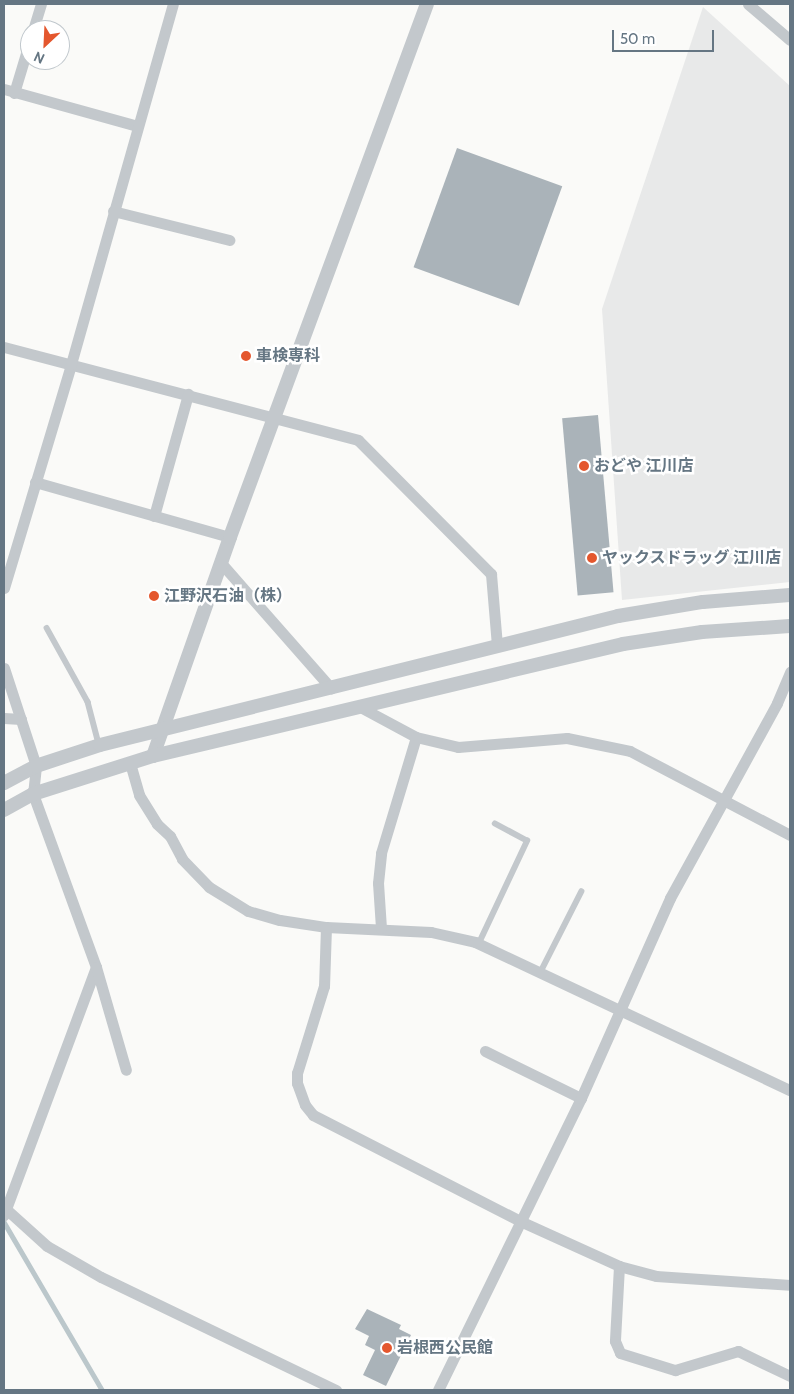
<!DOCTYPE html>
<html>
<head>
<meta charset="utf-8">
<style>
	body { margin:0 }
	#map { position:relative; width:794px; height:1394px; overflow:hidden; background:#fafaf8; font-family:Cabin,"Noto Sans JP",sans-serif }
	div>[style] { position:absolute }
	.built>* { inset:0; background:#e8e9e9 }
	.stream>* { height:4.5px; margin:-2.25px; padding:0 2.25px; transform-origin:2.25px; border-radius:2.25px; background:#bbc7cb }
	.building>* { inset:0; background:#aab3b9; transform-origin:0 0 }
	.service>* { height:5.5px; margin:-2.75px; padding:0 2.75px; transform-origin:2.75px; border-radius:2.75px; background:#c3c8cc }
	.minor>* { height:11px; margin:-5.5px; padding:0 5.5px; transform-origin:5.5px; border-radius:5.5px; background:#c3c8cc }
	.tertiary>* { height:14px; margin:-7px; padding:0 7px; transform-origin:7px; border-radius:7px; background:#c3c8cc }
	.dots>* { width:14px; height:14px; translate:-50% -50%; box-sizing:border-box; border:2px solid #fff; border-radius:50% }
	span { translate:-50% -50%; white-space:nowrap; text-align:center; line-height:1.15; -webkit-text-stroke:5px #fff; paint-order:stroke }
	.poi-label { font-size:16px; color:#657683; font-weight:700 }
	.left { translate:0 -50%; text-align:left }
	.frame { position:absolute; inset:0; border:5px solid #657683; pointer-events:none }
	.north { position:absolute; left:20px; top:20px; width:50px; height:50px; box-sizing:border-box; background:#fff; border:1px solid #c1c8cd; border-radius:50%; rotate:205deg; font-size:14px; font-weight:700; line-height:20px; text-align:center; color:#657683 }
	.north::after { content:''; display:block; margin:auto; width:18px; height:22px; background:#e4572e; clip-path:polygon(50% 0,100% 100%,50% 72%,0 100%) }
	.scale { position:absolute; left:612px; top:30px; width:102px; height:22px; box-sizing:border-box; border:2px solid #657683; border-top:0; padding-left:6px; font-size:15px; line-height:18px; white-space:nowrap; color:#657683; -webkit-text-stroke:4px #fff; paint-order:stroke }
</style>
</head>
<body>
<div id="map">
	<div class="built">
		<i style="clip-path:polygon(703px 7px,790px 86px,790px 582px,622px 600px,602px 309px)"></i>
	</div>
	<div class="stream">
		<i style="left:4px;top:1222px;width:194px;rotate:59.7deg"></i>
	</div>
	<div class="building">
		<i style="left:457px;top:148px;width:112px;height:127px;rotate:20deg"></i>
		<i style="left:598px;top:415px;width:178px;height:36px;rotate:85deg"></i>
		<i style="clip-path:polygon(367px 1309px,401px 1325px,399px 1329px,411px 1335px,386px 1386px,363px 1375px,375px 1350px,365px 1345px,369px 1336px,355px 1329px)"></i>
	</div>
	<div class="service">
		<i style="left:47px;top:628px;width:85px;rotate:61deg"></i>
		<i style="left:88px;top:702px;width:43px;rotate:75.3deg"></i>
		<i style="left:479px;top:943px;width:113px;rotate:-64.8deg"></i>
		<i style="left:527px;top:841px;width:36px;rotate:-152deg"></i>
		<i style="left:541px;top:971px;width:89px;rotate:-63.1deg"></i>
	</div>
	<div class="minor">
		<i style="left:748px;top:4px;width:55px;rotate:40.6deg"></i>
		<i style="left:33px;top:30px;width:27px;rotate:-73deg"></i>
		<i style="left:4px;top:89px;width:138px;rotate:15.5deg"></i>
		<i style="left:14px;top:93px;width:55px;rotate:-73.2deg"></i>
		<i style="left:113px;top:211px;width:120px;rotate:14deg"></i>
		<i style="left:4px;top:347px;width:366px;rotate:14.7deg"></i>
		<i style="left:358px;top:440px;width:189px;rotate:45.2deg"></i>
		<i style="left:491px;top:574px;width:72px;rotate:85.2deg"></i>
		<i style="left:35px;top:482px;width:203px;rotate:15.8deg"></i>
		<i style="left:154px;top:516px;width:127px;rotate:-74.4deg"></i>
		<i style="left:221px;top:563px;width:167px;rotate:48.7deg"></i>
		<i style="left:4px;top:588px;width:234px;rotate:-73.3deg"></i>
		<i style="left:71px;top:364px;width:374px;rotate:-74.2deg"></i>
		<i style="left:4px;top:668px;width:103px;rotate:71.9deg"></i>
		<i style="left:36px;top:766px;width:28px;rotate:96deg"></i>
		<i style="left:33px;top:794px;width:184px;rotate:70deg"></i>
		<i style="left:96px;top:967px;width:265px;rotate:110.4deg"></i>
		<i style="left:362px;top:708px;width:61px;rotate:28.2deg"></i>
		<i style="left:416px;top:737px;width:43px;rotate:13.4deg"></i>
		<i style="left:458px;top:747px;width:109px;rotate:-4.7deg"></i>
		<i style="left:567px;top:738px;width:64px;rotate:11.7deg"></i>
		<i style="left:630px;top:751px;width:181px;rotate:27.7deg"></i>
		<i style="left:4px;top:718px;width:17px;rotate:3deg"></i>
		<i style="left:130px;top:763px;width:33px;rotate:74deg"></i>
		<i style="left:139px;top:795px;width:34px;rotate:58deg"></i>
		<i style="left:157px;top:824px;width:18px;rotate:43deg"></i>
		<i style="left:170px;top:836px;width:26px;rotate:62deg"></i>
		<i style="left:182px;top:859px;width:39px;rotate:46deg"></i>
		<i style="left:209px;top:887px;width:46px;rotate:31.6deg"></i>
		<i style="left:248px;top:911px;width:33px;rotate:16deg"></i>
		<i style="left:280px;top:920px;width:47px;rotate:8.7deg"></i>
		<i style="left:326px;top:927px;width:105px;rotate:2.7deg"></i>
		<i style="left:431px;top:932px;width:45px;rotate:12.8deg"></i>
		<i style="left:475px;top:942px;width:348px;rotate:25.2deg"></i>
		<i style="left:326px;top:927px;width:59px;rotate:91.9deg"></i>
		<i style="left:324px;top:986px;width:91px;rotate:107.2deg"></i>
		<i style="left:297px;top:1073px;width:10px;rotate:90deg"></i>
		<i style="left:297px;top:1083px;width:23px;rotate:70deg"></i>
		<i style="left:305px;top:1105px;width:13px;rotate:51deg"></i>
		<i style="left:313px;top:1115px;width:233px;rotate:27.1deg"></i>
		<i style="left:520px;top:1221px;width:109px;rotate:24.4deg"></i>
		<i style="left:619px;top:1266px;width:38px;rotate:15deg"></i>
		<i style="left:656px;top:1276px;width:134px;rotate:3.8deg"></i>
		<i style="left:381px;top:928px;width:45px;rotate:-93.8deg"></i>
		<i style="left:378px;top:883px;width:30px;rotate:-84deg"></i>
		<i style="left:381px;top:853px;width:121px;rotate:-73.2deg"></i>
		<i style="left:96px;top:967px;width:107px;rotate:73.8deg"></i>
		<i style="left:485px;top:1051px;width:107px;rotate:26.1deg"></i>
		<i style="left:6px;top:1209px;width:55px;rotate:42.1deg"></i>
		<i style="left:47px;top:1246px;width:62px;rotate:29.9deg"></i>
		<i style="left:101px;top:1277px;width:261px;rotate:25.7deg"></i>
		<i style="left:619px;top:1266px;width:75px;rotate:93.1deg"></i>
		<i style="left:615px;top:1341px;width:13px;rotate:67deg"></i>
		<i style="left:620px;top:1353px;width:58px;rotate:17.2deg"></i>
		<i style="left:675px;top:1370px;width:66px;rotate:-16.8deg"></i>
		<i style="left:738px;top:1351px;width:58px;rotate:25.7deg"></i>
		<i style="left:438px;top:1390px;width:325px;rotate:-63.9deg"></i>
		<i style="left:581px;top:1098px;width:219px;rotate:-66deg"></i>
		<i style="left:670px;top:898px;width:222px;rotate:-61.2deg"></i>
		<i style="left:777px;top:703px;width:34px;rotate:-67deg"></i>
	</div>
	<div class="tertiary">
		<i style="left:153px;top:756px;width:232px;rotate:-70.6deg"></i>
		<i style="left:230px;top:537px;width:568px;rotate:-69.72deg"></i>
		<i style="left:4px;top:783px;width:36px;rotate:-28deg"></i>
		<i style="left:36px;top:766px;width:67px;rotate:-18.2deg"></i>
		<i style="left:100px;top:745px;width:534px;rotate:-13.98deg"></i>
		<i style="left:618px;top:616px;width:86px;rotate:-9.4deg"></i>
		<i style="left:703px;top:602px;width:87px;rotate:-4.6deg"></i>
		<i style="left:4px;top:810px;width:33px;rotate:-29deg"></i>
		<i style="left:33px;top:794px;width:126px;rotate:-17.6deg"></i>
		<i style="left:153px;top:756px;width:483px;rotate:-13.4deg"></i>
		<i style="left:623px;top:644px;width:80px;rotate:-8.6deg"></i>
		<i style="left:702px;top:632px;width:88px;rotate:-3.9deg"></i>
	</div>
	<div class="dots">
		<i style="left:246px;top:356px;background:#e4572e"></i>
		<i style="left:584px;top:466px;background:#e4572e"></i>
		<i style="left:592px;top:558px;background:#e4572e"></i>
		<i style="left:154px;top:596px;background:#e4572e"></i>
		<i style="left:387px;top:1348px;background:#e4572e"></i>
	</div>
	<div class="poi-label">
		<span class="left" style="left:256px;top:356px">車検専科</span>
		<span class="left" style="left:594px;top:466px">おどや 江川店</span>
		<span class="left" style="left:602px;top:558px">ヤックスドラッグ 江川店</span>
		<span class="left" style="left:164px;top:596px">江野沢石油（株）</span>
		<span class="left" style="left:397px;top:1348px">岩根西公民館</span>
	</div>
	<div class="frame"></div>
	<div class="north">N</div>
	<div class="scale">50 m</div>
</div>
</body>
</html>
